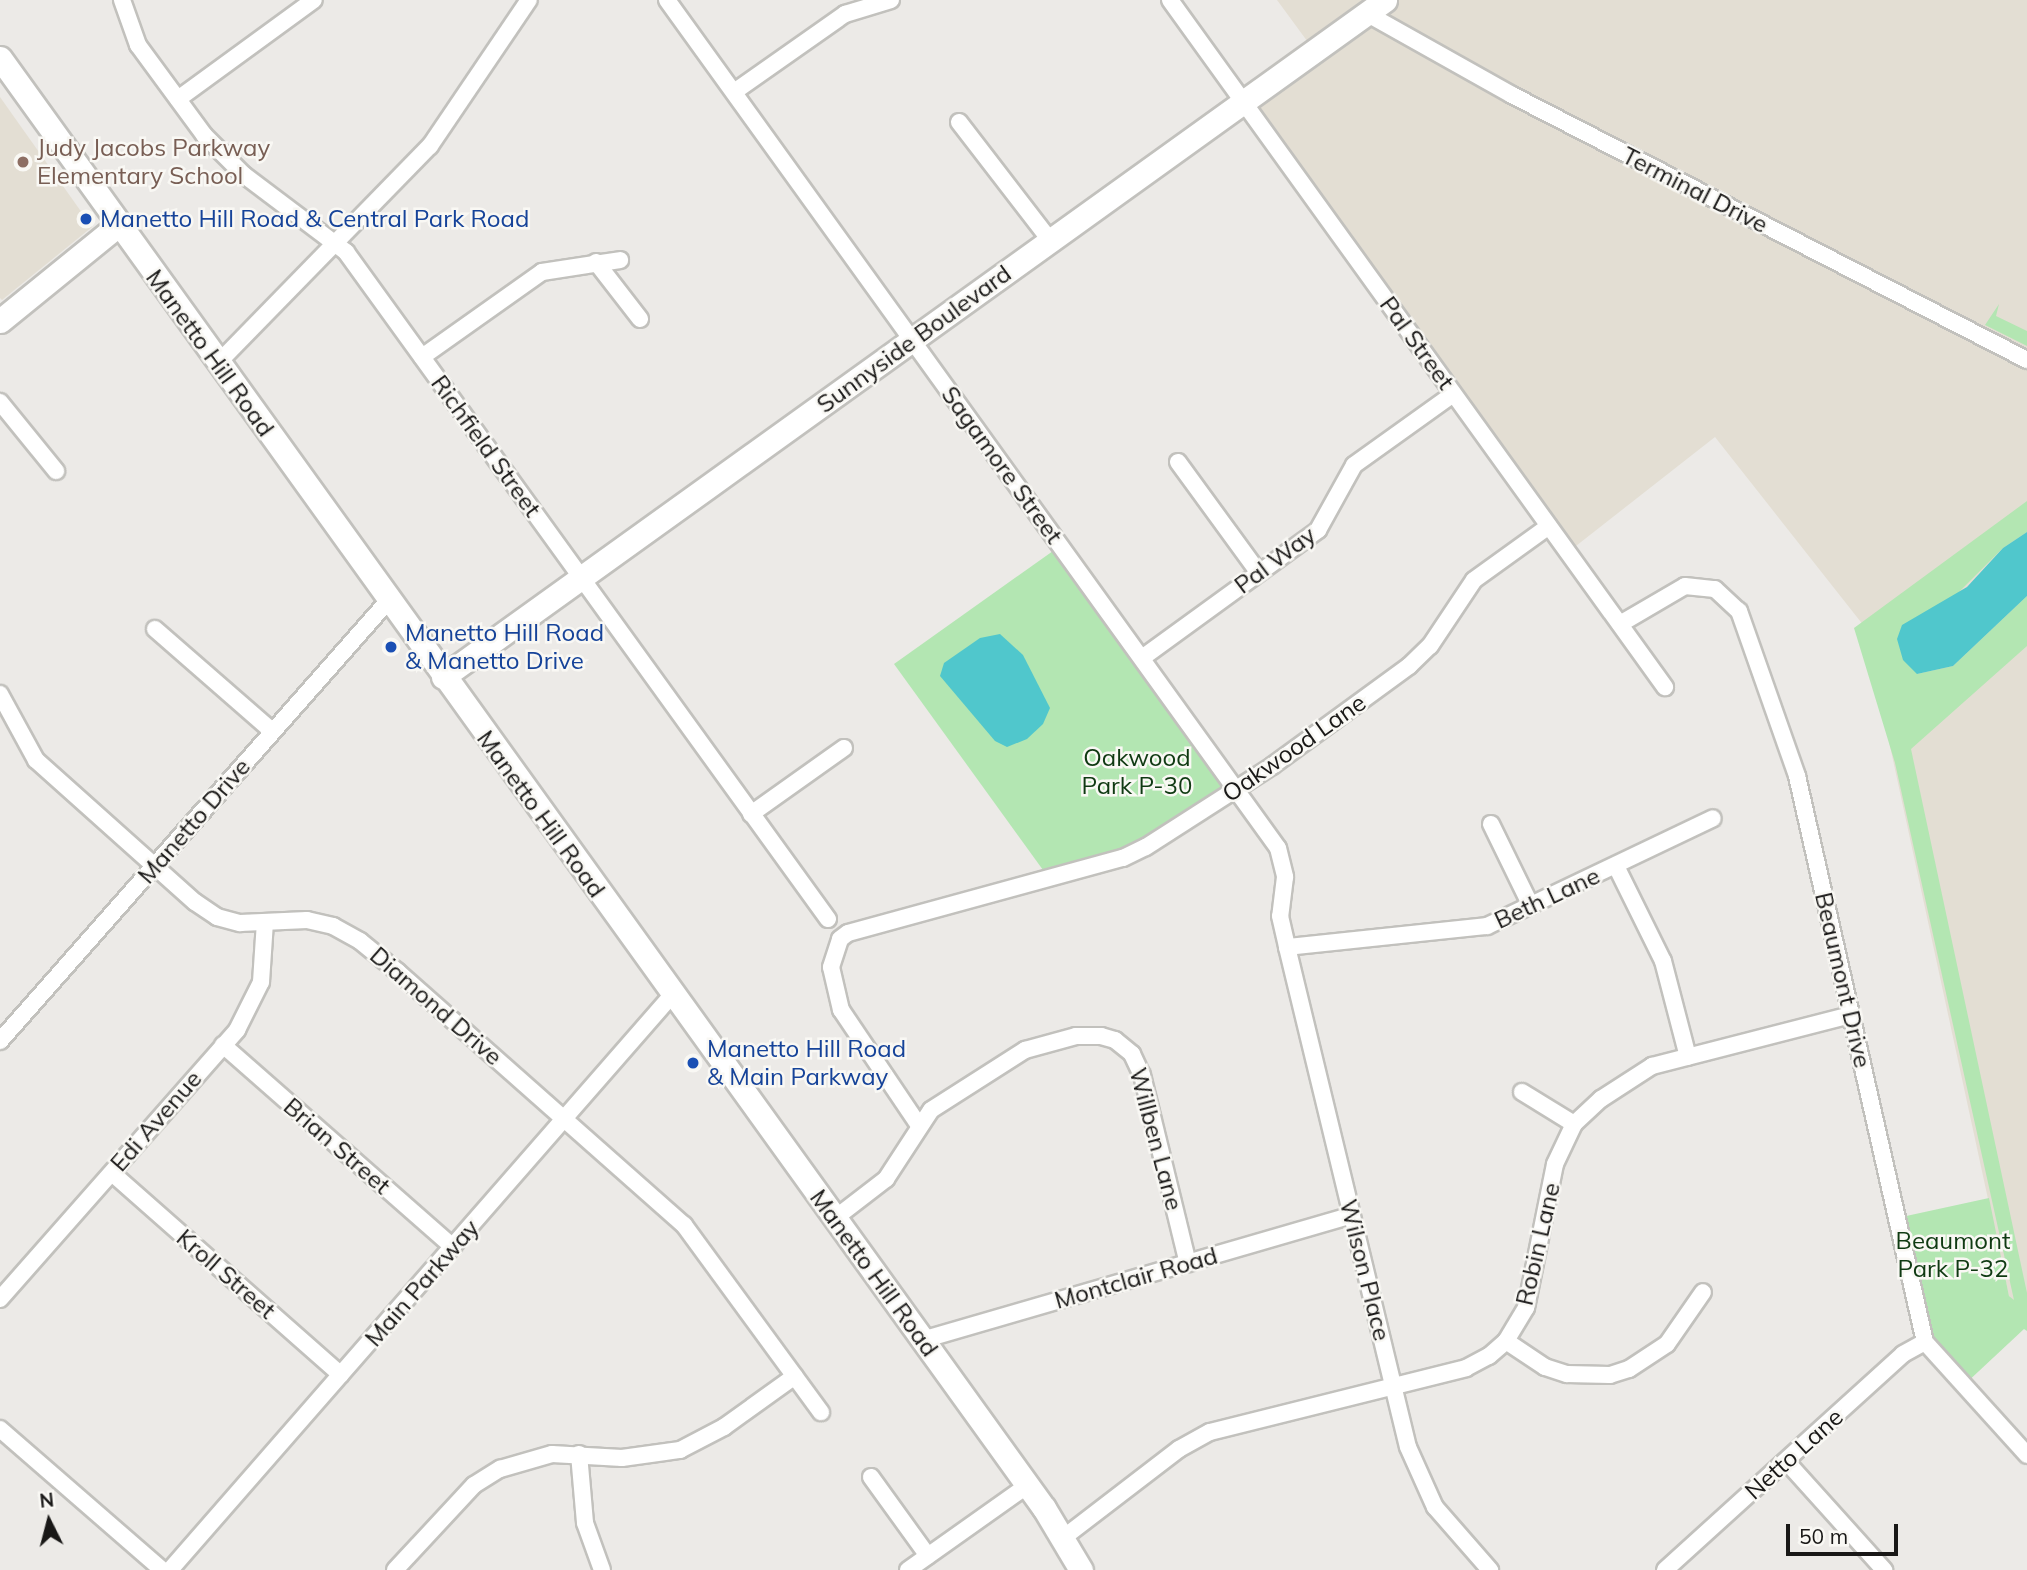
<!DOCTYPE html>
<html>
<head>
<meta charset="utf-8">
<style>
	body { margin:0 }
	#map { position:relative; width:2027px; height:1570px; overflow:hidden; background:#eceae7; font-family:Mulish,sans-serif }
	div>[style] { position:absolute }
	.built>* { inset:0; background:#e3ded3 }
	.green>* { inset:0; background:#b3e6b2 }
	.water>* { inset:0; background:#50c7cc }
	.roads { filter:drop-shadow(2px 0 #c2c1bd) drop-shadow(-2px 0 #c2c1bd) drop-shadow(0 2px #c2c1bd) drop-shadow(0 -2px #c2c1bd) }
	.street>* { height:16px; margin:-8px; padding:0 8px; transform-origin:8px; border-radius:8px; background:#fff }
	.secondary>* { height:23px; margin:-11.5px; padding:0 11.5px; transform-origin:11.5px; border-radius:11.5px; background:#fff }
	.dots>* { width:19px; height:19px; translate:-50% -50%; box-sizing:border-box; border:4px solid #f9f8f4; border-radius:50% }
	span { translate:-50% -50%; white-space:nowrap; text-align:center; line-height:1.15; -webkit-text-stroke:5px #f9f8f4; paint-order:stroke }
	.education-label { font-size:24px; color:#785e54 }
	.left { translate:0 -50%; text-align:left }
	.street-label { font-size:24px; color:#191817 }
	.transit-label { font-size:24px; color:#164399 }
	.park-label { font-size:24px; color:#0f3a12 }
	.north { position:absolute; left:14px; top:1486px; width:70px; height:70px; -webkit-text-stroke:5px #f9f8f4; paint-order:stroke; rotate:354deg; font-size:19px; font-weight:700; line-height:28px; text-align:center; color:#191817 }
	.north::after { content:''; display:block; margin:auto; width:24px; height:32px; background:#191817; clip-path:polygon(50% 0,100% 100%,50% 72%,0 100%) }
	.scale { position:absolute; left:1786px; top:1524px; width:112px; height:32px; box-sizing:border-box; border:4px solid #191817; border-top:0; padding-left:9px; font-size:21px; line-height:24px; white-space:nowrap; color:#191817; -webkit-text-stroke:5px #f9f8f4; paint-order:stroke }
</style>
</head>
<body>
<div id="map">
	<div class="built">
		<i style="clip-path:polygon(1277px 0,2027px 0,2027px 1317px,2009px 1296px,1864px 626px,1715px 437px,1567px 553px,1240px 101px,1313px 49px)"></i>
		<i style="clip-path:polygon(0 97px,92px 227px,2px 300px,0 298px)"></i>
	</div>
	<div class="green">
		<i style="clip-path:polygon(1999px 304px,1996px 316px,2027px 331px,2027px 346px,1985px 325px)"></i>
		<i style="clip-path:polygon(2027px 501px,2027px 532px,2003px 548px,1960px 591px,1917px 674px,1953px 666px,2027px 596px,2027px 646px,1911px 749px,2027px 1293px,2027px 1331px,2024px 1329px,1964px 1385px,1925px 1342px,1897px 1218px,1989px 1198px,2009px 1296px,2014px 1300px,1895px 763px,1854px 628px)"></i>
		<i style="clip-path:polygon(1053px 551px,1228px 788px,1122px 854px,1043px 870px,894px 664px)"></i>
	</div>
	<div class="water">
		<i style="clip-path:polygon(2027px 532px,2027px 596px,1953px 666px,1917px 674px,1903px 660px,1897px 639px,1902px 625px,1967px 587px,2003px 548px)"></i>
		<i style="clip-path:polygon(1000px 634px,1023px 655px,1050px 708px,1043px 724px,1027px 739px,1007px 747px,995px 741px,940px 676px,944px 663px,980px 638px)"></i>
	</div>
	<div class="roads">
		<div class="street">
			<i style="left:122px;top:0;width:48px;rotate:70.4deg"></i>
			<i style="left:138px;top:45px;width:112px;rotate:53.7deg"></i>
			<i style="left:204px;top:135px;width:57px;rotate:45deg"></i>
			<i style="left:244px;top:175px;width:128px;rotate:37deg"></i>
			<i style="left:346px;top:252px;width:823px;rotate:54.15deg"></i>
			<i style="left:667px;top:0;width:1045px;rotate:54.23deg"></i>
			<i style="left:1278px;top:848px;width:30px;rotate:76deg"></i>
			<i style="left:1285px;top:877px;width:39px;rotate:97deg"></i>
			<i style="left:1280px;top:916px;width:32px;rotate:77deg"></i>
			<i style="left:1287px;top:947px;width:514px;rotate:76.4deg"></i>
			<i style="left:1408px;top:1447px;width:66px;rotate:65.8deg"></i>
			<i style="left:1435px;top:1507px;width:84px;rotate:48.9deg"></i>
			<i style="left:1170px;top:0;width:847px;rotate:54.23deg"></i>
			<i style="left:1366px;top:13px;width:167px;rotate:29.3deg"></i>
			<i style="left:1512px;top:95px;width:579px;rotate:27.23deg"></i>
			<i style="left:734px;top:92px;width:136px;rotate:-35.1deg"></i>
			<i style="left:845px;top:14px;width:48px;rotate:-16.9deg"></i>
			<i style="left:178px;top:99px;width:168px;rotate:-36.1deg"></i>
			<i style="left:959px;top:122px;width:149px;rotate:52.4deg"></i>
			<i style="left:596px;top:262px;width:72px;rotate:52.3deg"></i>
			<i style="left:422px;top:357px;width:147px;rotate:-35.3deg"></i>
			<i style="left:542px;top:272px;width:79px;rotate:-8.7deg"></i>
			<i style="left:218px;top:363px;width:303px;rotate:-45.7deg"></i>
			<i style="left:430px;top:146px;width:176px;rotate:-55.9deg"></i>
			<i style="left:0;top:402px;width:89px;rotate:50.9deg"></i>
			<i style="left:1178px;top:462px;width:137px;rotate:53.9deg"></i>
			<i style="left:1620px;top:624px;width:75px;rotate:-30.3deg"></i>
			<i style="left:1685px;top:586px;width:30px;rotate:6deg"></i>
			<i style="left:1715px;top:589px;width:33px;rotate:43deg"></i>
			<i style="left:1739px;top:611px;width:175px;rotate:70.6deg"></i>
			<i style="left:1797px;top:776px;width:580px;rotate:77.26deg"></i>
			<i style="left:1925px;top:1342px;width:152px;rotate:47.9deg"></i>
			<i style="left:155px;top:629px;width:155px;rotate:41.1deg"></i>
			<i style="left:1142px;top:658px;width:218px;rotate:-36deg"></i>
			<i style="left:1318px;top:530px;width:74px;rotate:-61deg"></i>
			<i style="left:1354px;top:465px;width:122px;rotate:-35.6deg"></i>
			<i style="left:0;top:694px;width:75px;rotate:61.4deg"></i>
			<i style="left:36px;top:760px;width:213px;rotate:41.8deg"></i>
			<i style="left:195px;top:902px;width:27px;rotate:34deg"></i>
			<i style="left:217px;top:917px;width:24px;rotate:15deg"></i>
			<i style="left:240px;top:923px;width:67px;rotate:-2.6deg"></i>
			<i style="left:307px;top:920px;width:27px;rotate:13deg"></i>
			<i style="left:333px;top:926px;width:31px;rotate:29deg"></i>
			<i style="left:360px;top:941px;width:49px;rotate:39.2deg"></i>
			<i style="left:398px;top:972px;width:382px;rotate:41.5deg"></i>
			<i style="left:684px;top:1225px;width:232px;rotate:53.8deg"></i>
			<i style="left:751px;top:814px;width:114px;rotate:-35.4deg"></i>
			<i style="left:1491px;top:824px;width:91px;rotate:64deg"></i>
			<i style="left:1616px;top:866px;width:106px;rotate:63.7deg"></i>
			<i style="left:1663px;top:961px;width:99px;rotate:75.4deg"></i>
			<i style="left:1287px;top:947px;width:201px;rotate:-6deg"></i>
			<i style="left:1487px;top:926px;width:250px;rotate:-25.5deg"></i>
			<i style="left:0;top:1041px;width:587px;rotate:-48.59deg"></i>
			<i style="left:223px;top:1045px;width:306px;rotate:41.3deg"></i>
			<i style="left:1522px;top:1092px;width:61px;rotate:31.6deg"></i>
			<i style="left:918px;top:1124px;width:138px;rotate:-124deg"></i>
			<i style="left:841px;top:1010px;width:44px;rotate:-103.1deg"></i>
			<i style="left:831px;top:967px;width:29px;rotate:-72deg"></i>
			<i style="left:840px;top:939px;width:10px;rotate:-37deg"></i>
			<i style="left:848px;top:933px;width:285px;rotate:-15.3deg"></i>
			<i style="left:1123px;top:858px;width:25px;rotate:-26deg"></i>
			<i style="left:1146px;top:847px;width:150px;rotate:-32.7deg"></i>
			<i style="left:1272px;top:766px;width:170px;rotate:-36.1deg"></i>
			<i style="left:1409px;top:666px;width:29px;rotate:-44deg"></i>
			<i style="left:1430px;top:646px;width:79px;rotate:-56.3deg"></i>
			<i style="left:1474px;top:580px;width:92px;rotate:-35.8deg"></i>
			<i style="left:112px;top:1173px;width:305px;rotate:41.4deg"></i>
			<i style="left:834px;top:1219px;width:66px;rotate:-37.6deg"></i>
			<i style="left:886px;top:1179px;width:82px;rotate:-56.9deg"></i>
			<i style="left:931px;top:1110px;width:112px;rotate:-32.6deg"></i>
			<i style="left:1025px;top:1050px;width:53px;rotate:-15.4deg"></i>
			<i style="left:1076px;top:1036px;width:25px"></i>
			<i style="left:1101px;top:1036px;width:15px;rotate:16deg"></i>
			<i style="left:1115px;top:1040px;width:22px;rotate:39deg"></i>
			<i style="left:1132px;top:1054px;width:23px;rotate:65deg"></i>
			<i style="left:1142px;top:1075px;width:194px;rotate:76.3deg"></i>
			<i style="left:0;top:1299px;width:359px;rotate:-48.6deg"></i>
			<i style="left:237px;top:1030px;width:54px;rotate:-63.4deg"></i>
			<i style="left:261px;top:982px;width:60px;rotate:-86.2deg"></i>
			<i style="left:922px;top:1340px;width:447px;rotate:-16.2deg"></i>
			<i style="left:1506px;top:1341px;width:47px;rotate:33.7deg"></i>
			<i style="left:1545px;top:1367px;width:23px;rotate:18deg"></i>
			<i style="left:1567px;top:1374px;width:43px;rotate:1.3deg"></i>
			<i style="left:1610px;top:1375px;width:20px;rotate:-18deg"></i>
			<i style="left:1629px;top:1369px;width:45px;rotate:-33.3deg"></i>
			<i style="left:1667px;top:1344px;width:63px;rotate:-55.3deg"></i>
			<i style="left:0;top:1429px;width:215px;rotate:41deg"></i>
			<i style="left:579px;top:1454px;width:69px;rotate:85deg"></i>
			<i style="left:585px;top:1523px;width:50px;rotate:70.1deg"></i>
			<i style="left:1786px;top:1461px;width:147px;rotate:48deg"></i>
			<i style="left:871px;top:1477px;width:97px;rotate:54.2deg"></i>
			<i style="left:1063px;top:1538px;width:146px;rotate:-37.5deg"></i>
			<i style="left:1179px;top:1449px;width:35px;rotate:-29deg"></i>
			<i style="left:1210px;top:1432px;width:264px;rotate:-14deg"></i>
			<i style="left:1466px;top:1368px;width:26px;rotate:-28deg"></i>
			<i style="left:1489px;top:1356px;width:23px;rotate:-41deg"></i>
			<i style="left:1506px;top:1341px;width:39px;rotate:-59deg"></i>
			<i style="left:1526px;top:1308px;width:147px;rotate:-78.6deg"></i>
			<i style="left:1555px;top:1164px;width:44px;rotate:-64.6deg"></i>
			<i style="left:1574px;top:1124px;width:37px;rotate:-43deg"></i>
			<i style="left:1601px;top:1099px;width:61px;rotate:-32.9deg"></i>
			<i style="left:1652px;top:1066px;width:205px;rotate:-14.4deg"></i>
			<i style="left:170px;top:1570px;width:763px;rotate:-48.88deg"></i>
			<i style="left:395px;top:1570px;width:116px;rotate:-47.1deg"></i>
			<i style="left:474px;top:1485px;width:31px;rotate:-32deg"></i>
			<i style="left:500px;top:1469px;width:54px;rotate:-16.1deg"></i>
			<i style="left:552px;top:1454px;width:70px;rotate:3.3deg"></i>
			<i style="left:622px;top:1458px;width:59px;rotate:-7.9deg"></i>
			<i style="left:680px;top:1450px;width:50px;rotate:-27.6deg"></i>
			<i style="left:724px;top:1427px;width:87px;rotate:-35.7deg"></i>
			<i style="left:908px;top:1570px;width:147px;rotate:-35.3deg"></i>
			<i style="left:1665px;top:1570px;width:321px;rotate:-42.2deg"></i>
			<i style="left:1903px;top:1354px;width:25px;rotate:-29deg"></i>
		</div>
		<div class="secondary">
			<i style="left:0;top:58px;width:1787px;rotate:54.25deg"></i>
			<i style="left:1044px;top:1508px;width:72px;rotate:59.2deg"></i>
			<i style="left:0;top:321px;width:152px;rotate:-39.1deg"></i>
			<i style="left:443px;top:677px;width:1160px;rotate:-35.7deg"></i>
		</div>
	</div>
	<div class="dots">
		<i style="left:23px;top:162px;background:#8d6e63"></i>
		<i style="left:86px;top:219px;background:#1a4fb4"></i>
		<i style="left:391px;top:647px;background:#1a4fb4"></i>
		<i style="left:693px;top:1063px;background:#1a4fb4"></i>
	</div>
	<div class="education-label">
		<span class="left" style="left:37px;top:162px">Judy Jacobs Parkway<br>Elementary School</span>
	</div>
	<div class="street-label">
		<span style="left:1695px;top:190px;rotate:27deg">Terminal Drive</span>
		<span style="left:914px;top:339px;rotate:-36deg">Sunnyside Boulevard</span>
		<span style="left:1417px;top:343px;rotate:54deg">Pal Street</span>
		<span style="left:210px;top:353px;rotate:54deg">Manetto Hill Road</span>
		<span style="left:486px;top:446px;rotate:54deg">Richfield Street</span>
		<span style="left:1002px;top:465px;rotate:54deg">Sagamore Street</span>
		<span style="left:1275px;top:560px;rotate:-37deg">Pal Way</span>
		<span style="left:1294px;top:748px;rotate:-35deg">Oakwood Lane</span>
		<span style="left:541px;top:814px;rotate:54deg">Manetto Hill Road</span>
		<span style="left:194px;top:821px;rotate:-49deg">Manetto Drive</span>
		<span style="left:1547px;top:898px;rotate:-25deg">Beth Lane</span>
		<span style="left:1843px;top:980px;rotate:77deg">Beaumont Drive</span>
		<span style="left:436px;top:1006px;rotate:41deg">Diamond Drive</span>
		<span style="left:156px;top:1121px;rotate:-49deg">Edi Avenue</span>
		<span style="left:1156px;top:1139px;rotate:75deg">Willben Lane</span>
		<span style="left:337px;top:1146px;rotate:41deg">Brian Street</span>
		<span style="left:1538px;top:1244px;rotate:-77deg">Robin Lane</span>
		<span style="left:1365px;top:1270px;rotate:76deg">Wilson Place</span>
		<span style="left:874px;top:1273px;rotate:54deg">Manetto Hill Road</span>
		<span style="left:226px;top:1274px;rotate:41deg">Kroll Street</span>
		<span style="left:1136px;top:1278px;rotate:-16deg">Montclair Road</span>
		<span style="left:422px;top:1283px;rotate:-49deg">Main Parkway</span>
		<span style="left:1794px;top:1454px;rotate:-42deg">Netto Lane</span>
	</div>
	<div class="transit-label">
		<span class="left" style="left:100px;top:219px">Manetto Hill Road &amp; Central Park Road</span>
		<span class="left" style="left:405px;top:647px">Manetto Hill Road<br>&amp; Manetto Drive</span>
		<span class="left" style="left:707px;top:1063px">Manetto Hill Road<br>&amp; Main Parkway</span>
	</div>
	<div class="park-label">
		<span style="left:1137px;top:772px">Oakwood<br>Park P-30</span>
		<span style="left:1953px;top:1255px">Beaumont<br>Park P-32</span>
	</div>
	<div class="north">N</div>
	<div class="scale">50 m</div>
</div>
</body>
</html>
